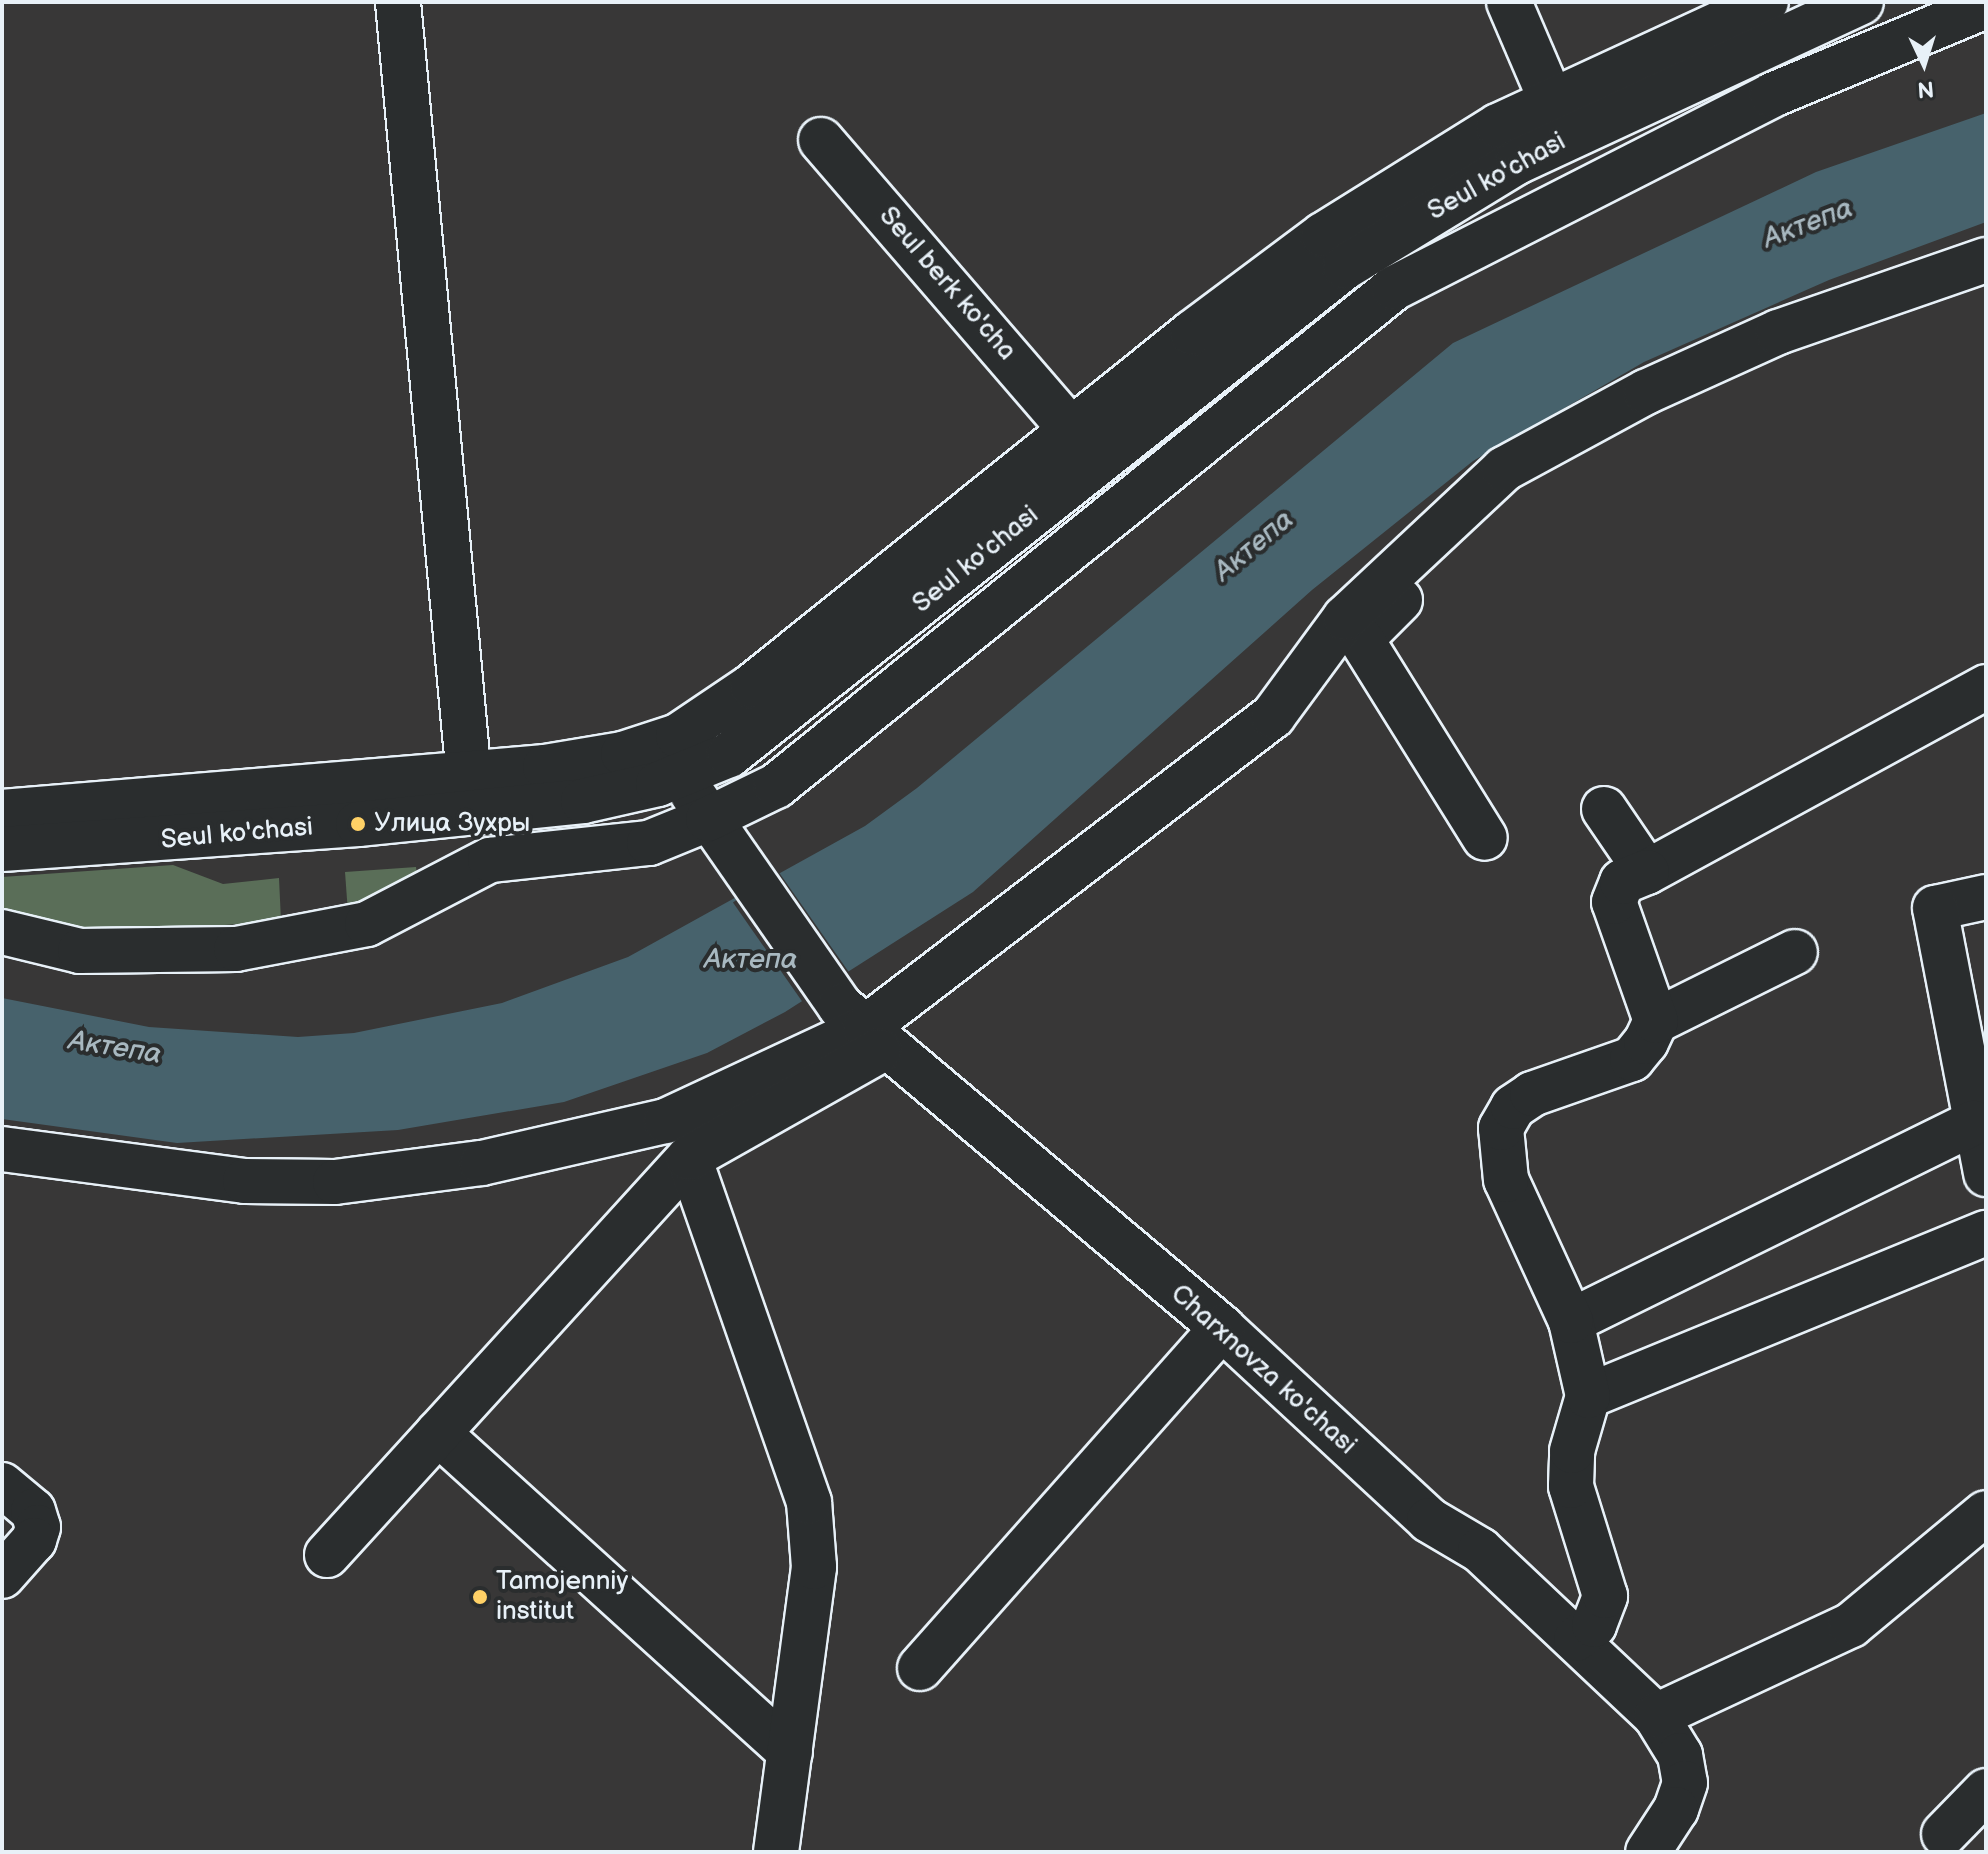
<!DOCTYPE html>
<html>
<head>
<meta charset="utf-8">
<style>
	body { margin:0 }
	#map { position:relative; width:1988px; height:1854px; overflow:hidden; background:#383737; font-family:"Balsamiq Sans",sans-serif }
	div>[style] { position:absolute }
	.green>* { inset:0; background:#5a6e58 }
	.water>* { inset:0; background:#47626c }
	.pier>* { inset:0; background:#383737; transform-origin:0 0 }
	.roads { filter:drop-shadow(2px 0 #e8f1f8) drop-shadow(-2px 0 #e8f1f8) drop-shadow(0 2px #e8f1f8) drop-shadow(0 -2px #e8f1f8) }
	.minor>* { height:44px; margin:-22px; padding:0 22px; transform-origin:22px; border-radius:22px; background:#2a2d2e }
	.major>* { height:44px; margin:-22px; padding:0 22px; transform-origin:22px; border-radius:22px; background:#2a2d2e }
	.dots>* { width:22px; height:22px; translate:-50% -50%; box-sizing:border-box; border:4px solid #2a2d2e; border-radius:50% }
	span { translate:-50% -50%; white-space:nowrap; text-align:center; line-height:1.15; -webkit-text-stroke:8px #2a2d2e; paint-order:stroke }
	.street-label { font-size:26px; color:#e8f1f8 }
	.poi-label { font-size:26px; color:#e8f1f8 }
	.left { translate:0 -50%; text-align:left }
	.water-label { font-size:28px; color:#a8b8c0; font-style:italic }
	.frame { position:absolute; inset:0; border:4px solid #e8f1f8; pointer-events:none }
	.north { position:absolute; left:1884px; top:24px; width:80px; height:80px; -webkit-text-stroke:6px #2a2d2e; paint-order:stroke; rotate:176deg; font-size:22px; font-weight:700; line-height:32px; text-align:center; color:#e8f1f8 }
	.north::after { content:''; display:block; margin:auto; width:28px; height:36px; background:#e8f1f8; clip-path:polygon(50% 0,100% 100%,50% 72%,0 100%) }
</style>
</head>
<body>
<div id="map">
	<div class="green">
		<i style="clip-path:polygon(173px 865px,223px 884px,279px 878px,281px 921px,114px 933px,64px 930px,2px 908px,2px 877px)"></i>
		<i style="clip-path:polygon(416px 867px,418px 884px,348px 913px,345px 872px)"></i>
	</div>
	<div class="water">
		<i style="clip-path:polygon(1986px 113px,1986px 222px,1829px 280px,1644px 362px,1473px 461px,1312px 590px,973px 892px,785px 1012px,707px 1053px,564px 1102px,398px 1130px,177px 1143px,2px 1119px,2px 998px,149px 1027px,298px 1037px,354px 1033px,502px 1003px,628px 957px,865px 826px,917px 788px,1453px 343px,1816px 172px)"></i>
	</div>
	<div class="pier">
		<i style="left:778px;top:871px;width:128px;height:55px;rotate:55deg"></i>
	</div>
	<div class="roads">
		<div class="minor">
			<i style="left:398px;top:2px;width:812px;rotate:84.77deg"></i>
			<i style="left:1509px;top:2px;width:145px;rotate:66.8deg"></i>
			<i style="left:821px;top:140px;width:383px;rotate:49.2deg"></i>
			<i style="left:1400px;top:600px;width:55px;rotate:135deg"></i>
			<i style="left:1361px;top:639px;width:234px;rotate:58.1deg"></i>
			<i style="left:692px;top:793px;width:259px;rotate:55.2deg"></i>
			<i style="left:840px;top:1006px;width:500px;rotate:40.1deg"></i>
			<i style="left:1222px;top:1328px;width:282px;rotate:42.8deg"></i>
			<i style="left:1429px;top:1520px;width:59px;rotate:30.5deg"></i>
			<i style="left:1480px;top:1550px;width:242px;rotate:43.3deg"></i>
			<i style="left:1656px;top:1716px;width:46px;rotate:58.4deg"></i>
			<i style="left:1680px;top:1755px;width:28px;rotate:80deg"></i>
			<i style="left:1685px;top:1783px;width:28px;rotate:109deg"></i>
			<i style="left:1676px;top:1809px;width:51px;rotate:123.1deg"></i>
			<i style="left:1604px;top:809px;width:76px;rotate:55.7deg"></i>
			<i style="left:1647px;top:872px;width:386px;rotate:-28.6deg"></i>
			<i style="left:1986px;top:897px;width:52px;rotate:167.8deg"></i>
			<i style="left:1935px;top:908px;width:271px;rotate:79.1deg"></i>
			<i style="left:2px;top:932px;width:80px;rotate:13.7deg"></i>
			<i style="left:80px;top:951px;width:156px;rotate:-0.7deg"></i>
			<i style="left:236px;top:949px;width:133px;rotate:-10.8deg"></i>
			<i style="left:367px;top:924px;width:139px;rotate:-27.5deg"></i>
			<i style="left:490px;top:860px;width:160px;rotate:-6.1deg"></i>
			<i style="left:649px;top:843px;width:64px;rotate:-22.1deg"></i>
			<i style="left:708px;top:819px;width:76px;rotate:-25.9deg"></i>
			<i style="left:776px;top:786px;width:794px;rotate:-38.86deg"></i>
			<i style="left:1394px;top:288px;width:424px;rotate:-27deg"></i>
			<i style="left:1772px;top:95px;width:232px;rotate:-22.6deg"></i>
			<i style="left:1656px;top:1021px;width:155px;rotate:-26.4deg"></i>
			<i style="left:2px;top:1149px;width:245px;rotate:7.5deg"></i>
			<i style="left:245px;top:1181px;width:90px;rotate:0.6deg"></i>
			<i style="left:335px;top:1182px;width:148px;rotate:-7.4deg"></i>
			<i style="left:482px;top:1163px;width:189px;rotate:-12.9deg"></i>
			<i style="left:666px;top:1121px;width:220px;rotate:-25deg"></i>
			<i style="left:865px;top:1028px;width:514px;rotate:-37.41deg"></i>
			<i style="left:1273px;top:716px;width:122px;rotate:-53.7deg"></i>
			<i style="left:1345px;top:618px;width:218px;rotate:-43.1deg"></i>
			<i style="left:1504px;top:469px;width:162px;rotate:-28.5deg"></i>
			<i style="left:1646px;top:392px;width:145px;rotate:-24.4deg"></i>
			<i style="left:1778px;top:332px;width:220px;rotate:-19.1deg"></i>
			<i style="left:1571px;top:1321px;width:449px;rotate:-26.2deg"></i>
			<i style="left:1588px;top:1396px;width:430px;rotate:-22.3deg"></i>
			<i style="left:438px;top:1433px;width:475px;rotate:42.2deg"></i>
			<i style="left:2px;top:1485px;width:40px;rotate:40deg"></i>
			<i style="left:33px;top:1511px;width:17px;rotate:73deg"></i>
			<i style="left:38px;top:1527px;width:14px;rotate:107deg"></i>
			<i style="left:34px;top:1540px;width:48px;rotate:131.6deg"></i>
			<i style="left:327px;top:1555px;width:537px;rotate:-47.64deg"></i>
			<i style="left:1576px;top:1639px;width:23px;rotate:-38deg"></i>
			<i style="left:1594px;top:1625px;width:31px;rotate:-69deg"></i>
			<i style="left:1605px;top:1596px;width:115px;rotate:-107.2deg"></i>
			<i style="left:1571px;top:1486px;width:35px;rotate:-88deg"></i>
			<i style="left:1572px;top:1451px;width:57px;rotate:-73.8deg"></i>
			<i style="left:1588px;top:1396px;width:77px;rotate:-102.8deg"></i>
			<i style="left:1571px;top:1321px;width:155px;rotate:-114.7deg"></i>
			<i style="left:1506px;top:1180px;width:52px;rotate:-95.5deg"></i>
			<i style="left:1501px;top:1128px;width:24px;rotate:-60deg"></i>
			<i style="left:1513px;top:1107px;width:23px;rotate:-34deg"></i>
			<i style="left:1532px;top:1094px;width:106px;rotate:-19.3deg"></i>
			<i style="left:1632px;top:1059px;width:22px;rotate:-51deg"></i>
			<i style="left:1646px;top:1042px;width:23px;rotate:-65deg"></i>
			<i style="left:1656px;top:1021px;width:126px;rotate:-109.4deg"></i>
			<i style="left:1614px;top:902px;width:22px;rotate:-68deg"></i>
			<i style="left:1622px;top:882px;width:27px;rotate:-22deg"></i>
			<i style="left:920px;top:1668px;width:455px;rotate:-48.4deg"></i>
			<i style="left:1656px;top:1716px;width:215px;rotate:-25deg"></i>
			<i style="left:1851px;top:1625px;width:175px;rotate:-39.7deg"></i>
			<i style="left:1944px;top:1834px;width:60px;rotate:-45.7deg"></i>
			<i style="left:776px;top:1852px;width:288px;rotate:-82.4deg"></i>
			<i style="left:814px;top:1567px;width:65px;rotate:-94.4deg"></i>
			<i style="left:809px;top:1502px;width:364px;rotate:-109.2deg"></i>
			<i style="left:689px;top:1158px;width:218px;rotate:-29.4deg"></i>
		</div>
		<div class="major">
			<i style="left:2px;top:812px;width:545px;rotate:-4.74deg"></i>
			<i style="left:545px;top:767px;width:79px;rotate:-9.5deg"></i>
			<i style="left:623px;top:754px;width:58px;rotate:-18.1deg"></i>
			<i style="left:678px;top:736px;width:89px;rotate:-34deg"></i>
			<i style="left:752px;top:686px;width:564px;rotate:-38.74deg"></i>
			<i style="left:1192px;top:333px;width:164px;rotate:-36.8deg"></i>
			<i style="left:1323px;top:235px;width:206px;rotate:-31.9deg"></i>
			<i style="left:1498px;top:126px;width:295px;rotate:-24.8deg"></i>
			<i style="left:2px;top:849px;width:357px;rotate:-4deg"></i>
			<i style="left:358px;top:824px;width:226px;rotate:-5.8deg"></i>
			<i style="left:583px;top:801px;width:77px;rotate:-12.8deg"></i>
			<i style="left:658px;top:784px;width:77px;rotate:-22.2deg"></i>
			<i style="left:729px;top:755px;width:786px;rotate:-38.39deg"></i>
			<i style="left:1345px;top:267px;width:202px;rotate:-31.4deg"></i>
			<i style="left:1517px;top:162px;width:379px;rotate:-24.9deg"></i>
		</div>
	</div>
	<div class="dots">
		<i style="left:358px;top:824px;background:#ffd166"></i>
		<i style="left:480px;top:1597px;background:#ffd166"></i>
	</div>
	<div class="street-label">
		<span style="left:1497px;top:177px;rotate:-29deg">Seul ko'chasi</span>
		<span style="left:947px;top:284px;rotate:49deg">Seul berk ko'cha</span>
		<span style="left:976px;top:560px;rotate:-39deg">Seul ko'chasi</span>
		<span style="left:237px;top:834px;rotate:-5deg">Seul ko'chasi</span>
		<span style="left:1263px;top:1370px;rotate:42deg">Charxnovza ko'chasi</span>
	</div>
	<div class="poi-label">
		<span class="left" style="left:374px;top:824px">Улица Зухры</span>
		<span class="left" style="left:496px;top:1597px">Tamojenniy<br>institut</span>
	</div>
	<div class="water-label">
		<span style="left:1808px;top:224px;rotate:-21deg">Актепа</span>
		<span style="left:1254px;top:546px;rotate:-40deg">Актепа</span>
		<span style="left:751px;top:960px">Актепа</span>
		<span style="left:115px;top:1048px;rotate:9deg">Актепа</span>
	</div>
	<div class="frame"></div>
	<div class="north">N</div>
</div>
</body>
</html>
